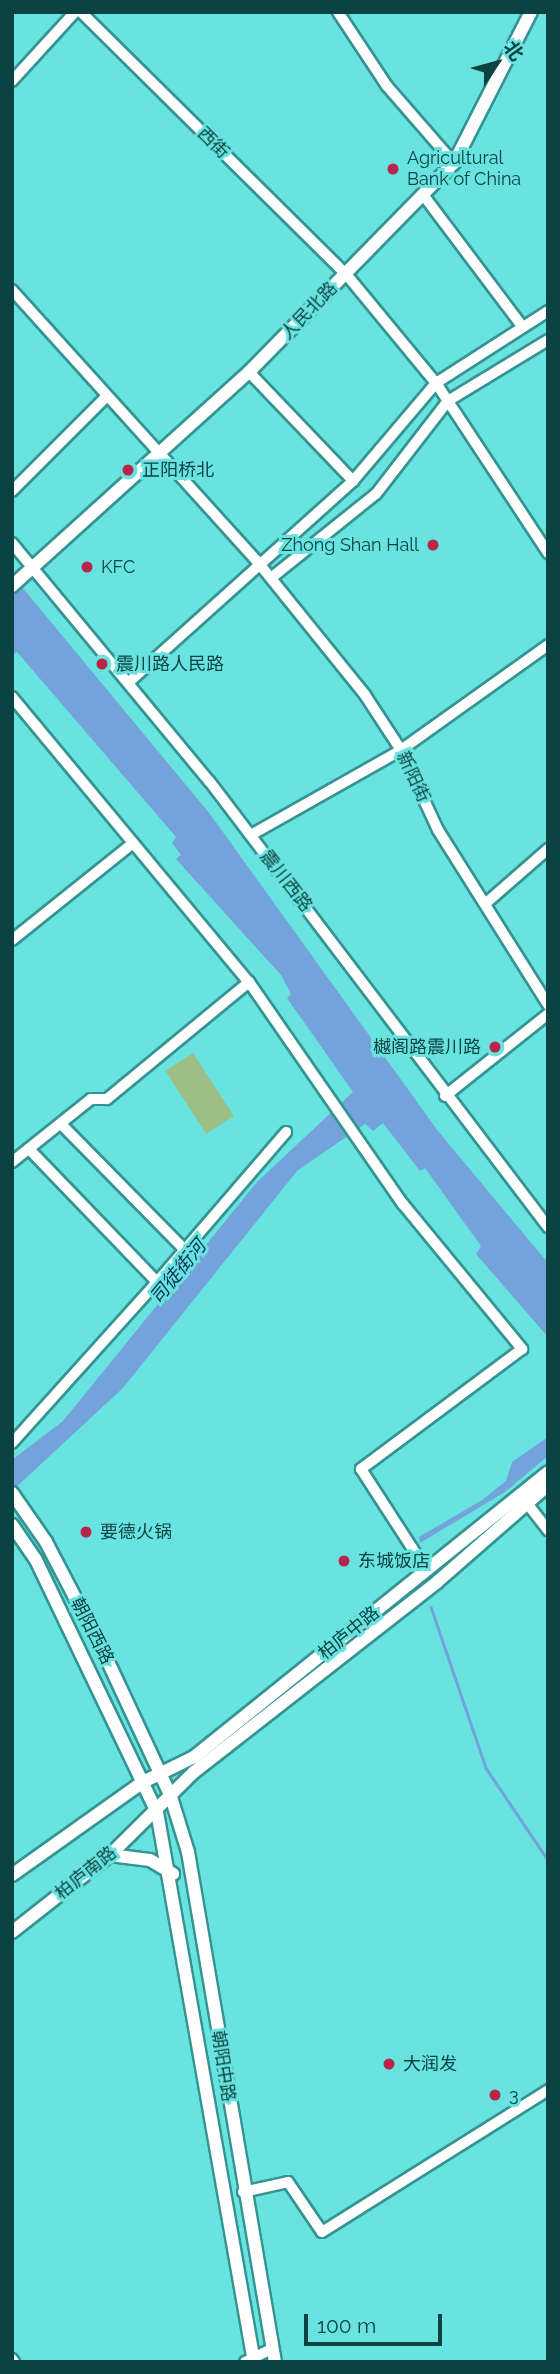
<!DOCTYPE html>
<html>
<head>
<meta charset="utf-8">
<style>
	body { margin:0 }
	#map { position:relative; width:560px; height:2374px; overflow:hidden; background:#69e3e0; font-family:Raleway,"Noto Sans SC",sans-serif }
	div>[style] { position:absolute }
	.green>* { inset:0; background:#9dbe86; transform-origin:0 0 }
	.water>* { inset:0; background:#74a3db }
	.stream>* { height:2.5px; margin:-1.25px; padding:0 1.25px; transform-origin:1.25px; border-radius:1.25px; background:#74a3db }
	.roads { filter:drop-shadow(2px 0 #349492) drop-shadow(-2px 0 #349492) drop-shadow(0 2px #349492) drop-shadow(0 -2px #349492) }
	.minor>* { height:10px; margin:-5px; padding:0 5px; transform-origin:5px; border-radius:5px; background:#fff }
	.major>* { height:12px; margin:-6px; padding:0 6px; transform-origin:6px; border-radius:6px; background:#fff }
	.dots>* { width:19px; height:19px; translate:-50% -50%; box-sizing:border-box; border:4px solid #69e3e0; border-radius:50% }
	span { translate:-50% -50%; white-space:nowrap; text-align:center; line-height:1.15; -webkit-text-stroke:6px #69e3e0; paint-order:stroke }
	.street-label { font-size:18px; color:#0b4342 }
	.poi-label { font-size:18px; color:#0b4342 }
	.left { translate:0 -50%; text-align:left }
	.right { translate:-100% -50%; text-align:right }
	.water-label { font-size:19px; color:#0e3054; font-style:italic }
	.frame { position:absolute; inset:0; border:14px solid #0b4342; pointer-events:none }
	.north { position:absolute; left:462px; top:28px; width:70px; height:70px; -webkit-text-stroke:5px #69e3e0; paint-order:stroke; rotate:54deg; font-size:19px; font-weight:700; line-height:28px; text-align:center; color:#0b4342 }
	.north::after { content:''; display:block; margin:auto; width:24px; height:32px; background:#0b4342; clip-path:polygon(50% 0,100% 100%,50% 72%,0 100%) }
	.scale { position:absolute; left:304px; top:2314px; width:138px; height:32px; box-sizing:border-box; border:4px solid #0b4342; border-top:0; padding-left:9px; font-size:21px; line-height:24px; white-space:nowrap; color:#0b4342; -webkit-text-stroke:5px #69e3e0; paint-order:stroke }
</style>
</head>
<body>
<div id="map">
	<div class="green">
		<i style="left:193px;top:1053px;width:75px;height:33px;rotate:57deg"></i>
	</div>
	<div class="water">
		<i style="clip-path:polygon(12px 575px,210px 814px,438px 1131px,548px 1263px,548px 1337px,476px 1254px,481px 1246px,425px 1168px,420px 1171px,383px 1123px,373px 1131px,365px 1124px,297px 1171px,123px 1388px,12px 1491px,12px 1460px,63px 1421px,257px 1182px,353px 1092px,287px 998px,291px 994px,281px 975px,176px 859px,181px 855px,172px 843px,176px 837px,17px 652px,12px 655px)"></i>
		<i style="clip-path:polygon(548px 1437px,548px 1456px,505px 1492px,420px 1543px,419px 1537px,482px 1500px,506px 1481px,512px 1462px)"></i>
	</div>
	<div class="stream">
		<i style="left:431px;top:1607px;width:170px;rotate:71.1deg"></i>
		<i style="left:486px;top:1768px;width:111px;rotate:56deg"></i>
	</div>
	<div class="roads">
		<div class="minor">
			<i style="left:81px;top:12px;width:373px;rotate:44.7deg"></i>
			<i style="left:346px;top:274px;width:141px;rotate:50.5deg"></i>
			<i style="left:436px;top:383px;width:204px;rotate:56.6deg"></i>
			<i style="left:338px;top:12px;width:89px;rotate:56.5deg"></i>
			<i style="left:387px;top:86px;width:102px;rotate:49deg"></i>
			<i style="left:12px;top:81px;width:93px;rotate:-47.6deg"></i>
			<i style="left:424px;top:196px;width:163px;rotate:53deg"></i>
			<i style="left:12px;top:290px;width:365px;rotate:47.9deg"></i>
			<i style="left:257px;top:561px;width:172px;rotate:51.1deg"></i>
			<i style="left:365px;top:695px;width:66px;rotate:56.8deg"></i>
			<i style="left:401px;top:750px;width:88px;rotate:65.2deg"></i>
			<i style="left:438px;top:830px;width:207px;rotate:57.8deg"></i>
			<i style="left:249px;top:372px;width:151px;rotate:46.3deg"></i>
			<i style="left:12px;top:491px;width:134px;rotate:-45deg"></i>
			<i style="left:12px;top:543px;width:310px;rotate:50.4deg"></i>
			<i style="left:210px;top:782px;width:559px;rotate:52.78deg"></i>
			<i style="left:271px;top:578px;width:134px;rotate:-38.7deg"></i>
			<i style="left:376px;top:494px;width:118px;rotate:-52.3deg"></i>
			<i style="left:448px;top:401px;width:117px;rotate:-31.4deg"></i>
			<i style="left:129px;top:682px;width:301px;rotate:-41.9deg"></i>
			<i style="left:353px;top:481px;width:128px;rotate:-49.7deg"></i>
			<i style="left:436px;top:383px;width:133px;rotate:-32.7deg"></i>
			<i style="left:12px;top:697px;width:371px;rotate:50.3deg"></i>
			<i style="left:249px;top:982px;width:270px;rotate:55.3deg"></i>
			<i style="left:403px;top:1204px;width:188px;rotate:50.6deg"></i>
			<i style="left:522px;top:1349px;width:201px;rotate:143.3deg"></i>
			<i style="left:361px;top:1469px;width:121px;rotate:57.1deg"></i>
			<i style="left:251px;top:835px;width:172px;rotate:-29.5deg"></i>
			<i style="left:401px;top:750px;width:181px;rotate:-35.5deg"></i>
			<i style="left:485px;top:904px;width:84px;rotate:-41.1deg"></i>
			<i style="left:12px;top:940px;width:155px;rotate:-38.7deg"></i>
			<i style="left:445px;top:1096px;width:132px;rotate:-38.5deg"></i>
			<i style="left:62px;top:1125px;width:175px;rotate:45.5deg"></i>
			<i style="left:12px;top:1162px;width:101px;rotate:-38.6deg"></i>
			<i style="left:91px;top:1099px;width:16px"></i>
			<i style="left:107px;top:1099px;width:184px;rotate:-39.5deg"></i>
			<i style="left:157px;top:1282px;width:198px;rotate:-49.3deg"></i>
			<i style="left:12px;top:1443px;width:217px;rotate:-48deg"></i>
			<i style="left:157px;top:1282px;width:185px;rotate:-133.9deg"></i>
			<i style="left:526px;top:1502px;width:36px;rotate:52deg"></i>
			<i style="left:243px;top:2192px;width:46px;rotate:-12.5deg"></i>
			<i style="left:288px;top:2182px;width:60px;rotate:55.8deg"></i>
			<i style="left:322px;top:2232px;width:267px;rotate:-32.1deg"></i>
			<i style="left:12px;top:2359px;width:4px;rotate:56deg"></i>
			<i style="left:245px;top:2362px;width:30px;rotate:-26deg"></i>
		</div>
		<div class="major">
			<i style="left:12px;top:586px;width:319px;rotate:-42.1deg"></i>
			<i style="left:249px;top:372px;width:293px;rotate:-45.6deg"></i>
			<i style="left:454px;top:163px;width:169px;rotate:-63deg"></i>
			<i style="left:12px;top:1493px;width:60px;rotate:55.2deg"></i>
			<i style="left:46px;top:1542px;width:125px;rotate:62.4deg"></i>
			<i style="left:104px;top:1653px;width:159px;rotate:65deg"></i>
			<i style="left:171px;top:1797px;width:58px;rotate:72.8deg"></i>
			<i style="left:188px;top:1852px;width:517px;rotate:80.32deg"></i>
			<i style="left:12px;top:1525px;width:42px;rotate:55.6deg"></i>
			<i style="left:36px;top:1560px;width:280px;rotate:64.4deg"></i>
			<i style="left:157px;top:1812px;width:558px;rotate:80deg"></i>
			<i style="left:110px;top:1855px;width:40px;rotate:7.1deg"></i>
			<i style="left:150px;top:1860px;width:27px;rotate:31deg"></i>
			<i style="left:12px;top:1875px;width:161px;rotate:-35.4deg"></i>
			<i style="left:143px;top:1782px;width:57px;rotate:-26.1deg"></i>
			<i style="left:194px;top:1757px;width:454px;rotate:-38.8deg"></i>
			<i style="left:12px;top:1932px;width:125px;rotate:-38.2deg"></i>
			<i style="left:110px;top:1855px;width:118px;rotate:-44.7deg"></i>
			<i style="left:194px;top:1772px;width:308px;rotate:-38deg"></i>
			<i style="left:437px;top:1582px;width:147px;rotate:-41.1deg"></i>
		</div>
	</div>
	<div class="dots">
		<i style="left:393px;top:169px;background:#b72549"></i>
		<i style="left:128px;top:470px;background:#b72549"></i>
		<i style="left:433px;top:545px;background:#b72549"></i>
		<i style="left:87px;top:567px;background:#b72549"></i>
		<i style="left:102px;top:664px;background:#b72549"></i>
		<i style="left:495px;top:1047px;background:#b72549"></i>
		<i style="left:86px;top:1532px;background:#b72549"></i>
		<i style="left:344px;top:1561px;background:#b72549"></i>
		<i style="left:389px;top:2064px;background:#b72549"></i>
		<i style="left:495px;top:2095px;background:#b72549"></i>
	</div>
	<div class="street-label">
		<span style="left:213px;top:143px;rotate:45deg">西街</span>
		<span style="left:309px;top:311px;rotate:-46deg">人民北路</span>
		<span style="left:413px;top:777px;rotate:65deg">新阳街</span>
		<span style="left:286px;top:881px;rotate:52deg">震川西路</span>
		<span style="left:92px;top:1631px;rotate:63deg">朝阳西路</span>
		<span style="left:349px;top:1633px;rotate:-39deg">柏庐中路</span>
		<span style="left:86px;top:1873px;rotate:-39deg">柏庐南路</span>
		<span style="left:223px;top:2066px;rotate:81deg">朝阳中路</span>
	</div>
	<div class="poi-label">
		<span class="left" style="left:407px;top:169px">Agricultural<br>Bank of China</span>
		<span class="left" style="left:142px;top:470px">正阳桥北</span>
		<span class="right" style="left:419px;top:545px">Zhong Shan Hall</span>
		<span class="left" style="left:101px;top:567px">KFC</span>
		<span class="left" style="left:116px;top:664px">震川路人民路</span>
		<span class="right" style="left:481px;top:1047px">樾阁路震川路</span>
		<span class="left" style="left:100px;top:1532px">要德火锅</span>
		<span class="left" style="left:358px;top:1561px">东城饭店</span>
		<span class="left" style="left:403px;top:2064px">大润发</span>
		<span class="left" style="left:509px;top:2095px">3</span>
	</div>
	<div class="water-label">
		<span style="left:178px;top:1272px;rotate:-51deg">司徒街河</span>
	</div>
	<div class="frame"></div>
	<div class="north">北</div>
	<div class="scale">100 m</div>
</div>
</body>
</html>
